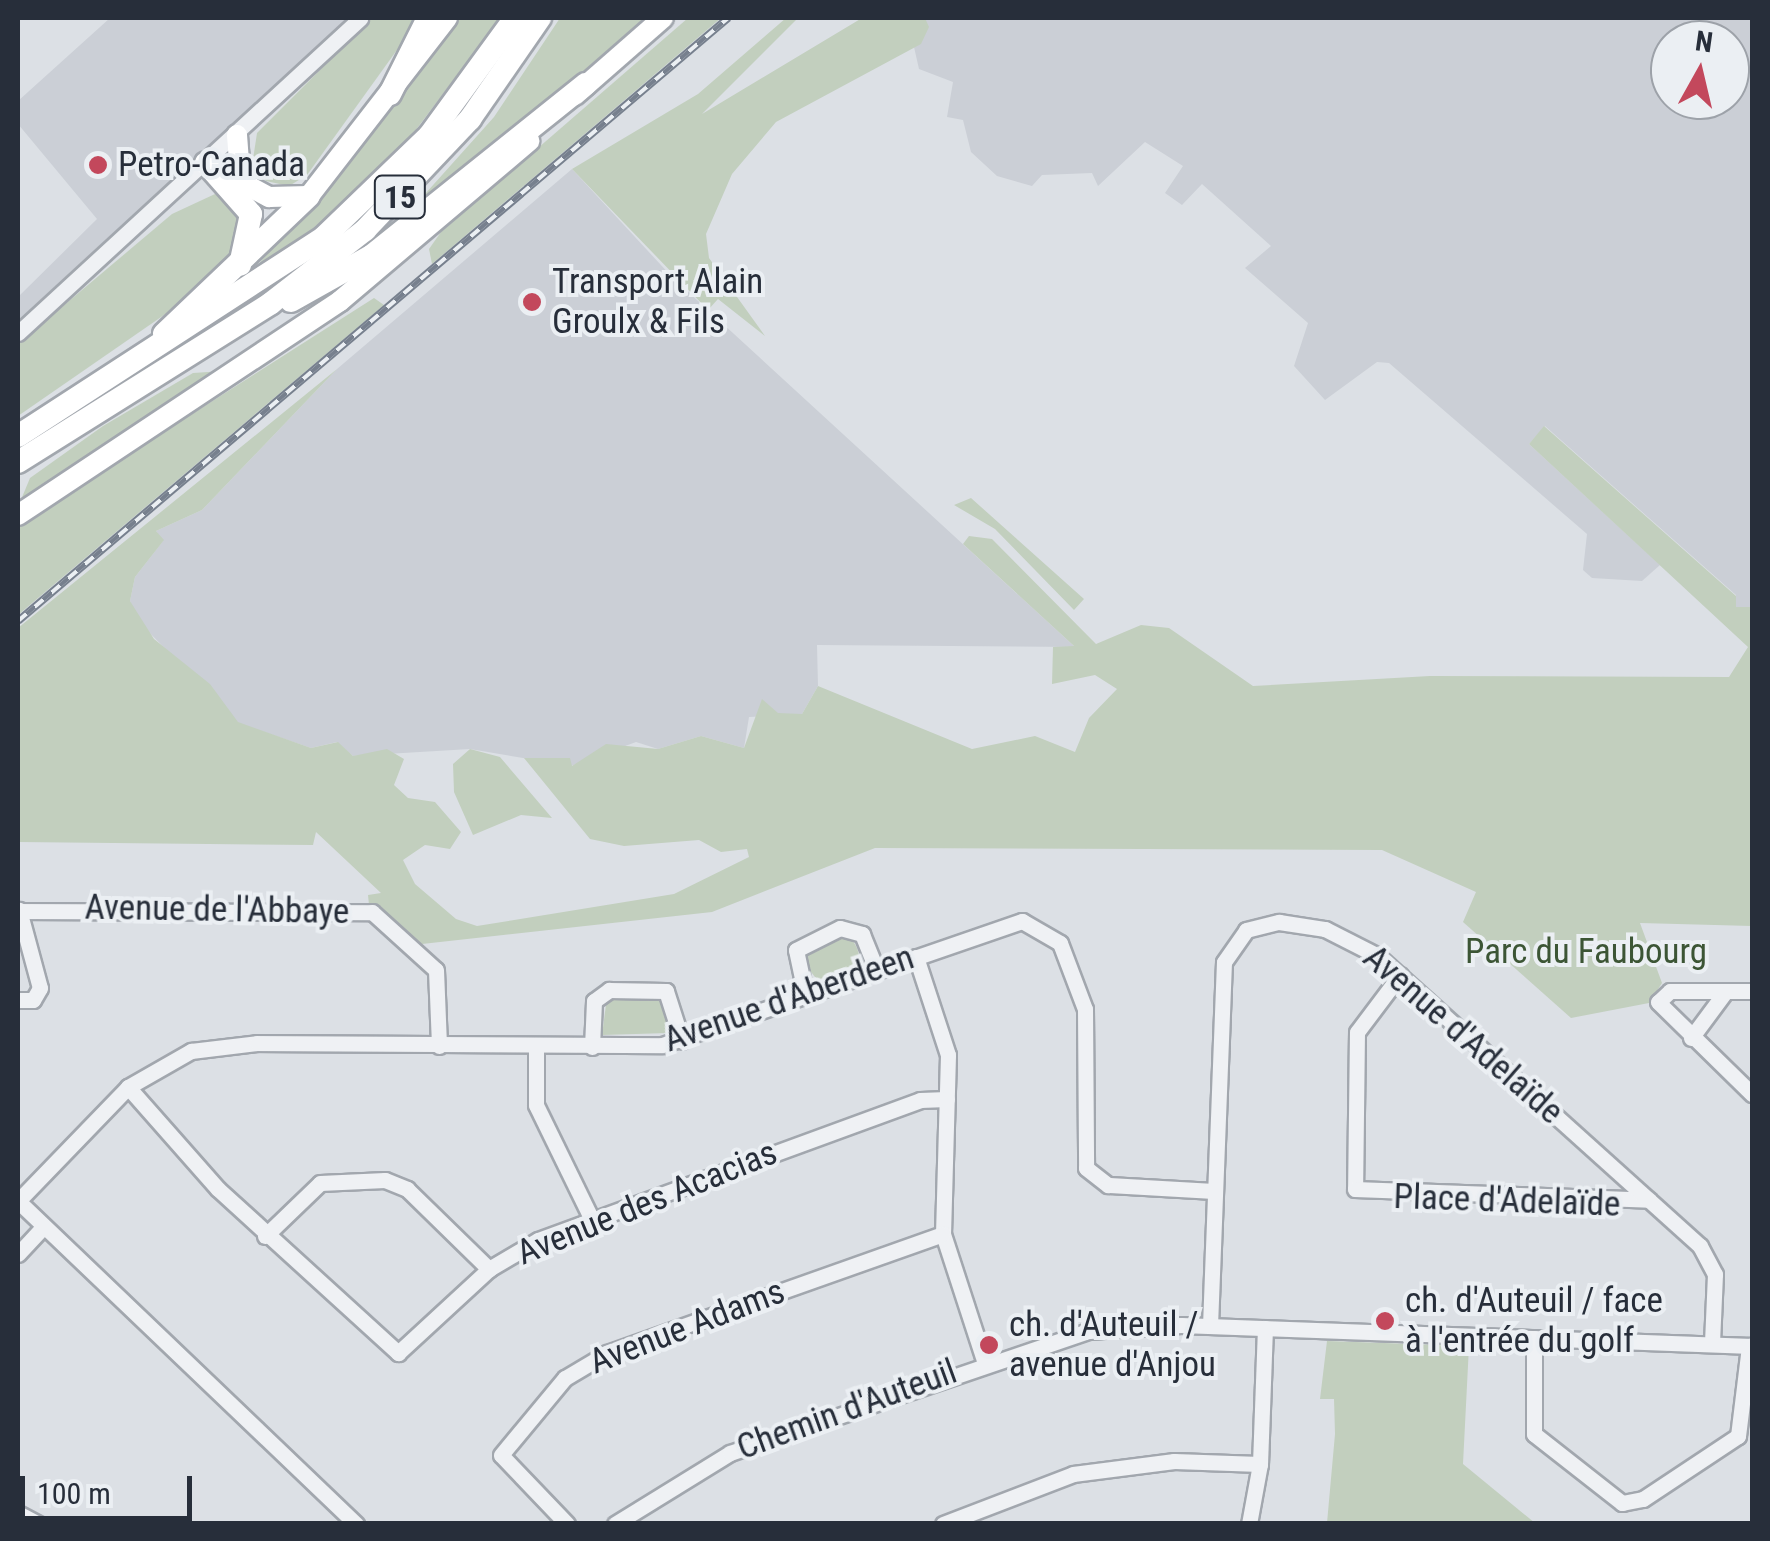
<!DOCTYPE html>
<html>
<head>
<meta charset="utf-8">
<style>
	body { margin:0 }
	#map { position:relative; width:1770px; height:1541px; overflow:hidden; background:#dce0e5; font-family:"Roboto Condensed",sans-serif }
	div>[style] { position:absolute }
	.built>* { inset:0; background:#cbcfd6 }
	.green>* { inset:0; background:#c2cfbe }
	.round { border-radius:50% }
	.roads { filter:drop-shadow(2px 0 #a2a7ae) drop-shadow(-2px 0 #a2a7ae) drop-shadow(0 2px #a2a7ae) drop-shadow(0 -2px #a2a7ae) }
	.minor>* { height:15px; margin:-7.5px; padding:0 7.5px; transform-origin:7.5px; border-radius:7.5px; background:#eff1f4 }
	.major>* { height:20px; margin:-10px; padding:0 10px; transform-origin:10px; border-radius:10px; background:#fff }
	.highway>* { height:22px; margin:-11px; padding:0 11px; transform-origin:11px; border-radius:11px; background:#fff }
	.rail>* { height:8px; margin-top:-4px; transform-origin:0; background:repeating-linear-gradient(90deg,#ebeff3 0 11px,#77808e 0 22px); box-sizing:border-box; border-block:2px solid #77808e }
	.dots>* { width:28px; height:28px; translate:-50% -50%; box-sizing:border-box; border:5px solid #ebeff3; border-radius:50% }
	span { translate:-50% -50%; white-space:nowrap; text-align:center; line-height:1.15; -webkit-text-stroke:8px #ebeff3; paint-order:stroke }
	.shield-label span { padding:2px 8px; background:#ebeff3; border:2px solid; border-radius:8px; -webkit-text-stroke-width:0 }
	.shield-label { font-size:32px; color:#272e3a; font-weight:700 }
	.poi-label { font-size:35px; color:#272e3a }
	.left { translate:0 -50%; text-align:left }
	.street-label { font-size:35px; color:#272e3a }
	.park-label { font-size:35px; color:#3c5535 }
	.frame { position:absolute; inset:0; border:20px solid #272e3a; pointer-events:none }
	.north { position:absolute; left:1650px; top:20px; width:100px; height:100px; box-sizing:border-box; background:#ebeff3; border:2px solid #9da2a9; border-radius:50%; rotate:8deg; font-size:28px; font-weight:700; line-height:40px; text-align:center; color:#272e3a }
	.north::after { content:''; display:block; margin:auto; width:35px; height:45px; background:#c3485c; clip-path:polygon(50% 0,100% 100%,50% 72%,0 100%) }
	.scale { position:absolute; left:20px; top:1476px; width:172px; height:45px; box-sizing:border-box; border:5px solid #272e3a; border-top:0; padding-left:12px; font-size:30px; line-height:35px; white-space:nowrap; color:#272e3a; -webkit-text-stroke:8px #ebeff3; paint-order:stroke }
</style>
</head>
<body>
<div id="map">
	<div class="built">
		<i style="clip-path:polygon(110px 18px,348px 18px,18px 320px,18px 297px,97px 219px,18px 124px,18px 101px)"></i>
		<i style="clip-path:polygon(evenodd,925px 18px,1752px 18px,1752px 607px,1735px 607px,1736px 595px,1545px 426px,1529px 444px,1660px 565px,1642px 581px,1592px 578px,1583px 570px,1587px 534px,1389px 363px,1377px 362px,1325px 400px,1294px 366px,1308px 323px,1245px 268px,1271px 246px,1202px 184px,1182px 205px,1165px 193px,1183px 166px,1145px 142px,1098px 186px,1092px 173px,1042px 175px,1032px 186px,997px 176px,971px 152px,963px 120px,947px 117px,953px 82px,919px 69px,914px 47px,925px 18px,1670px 40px,1730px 40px,1730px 100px,1670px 100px,1670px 40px)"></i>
		<i style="clip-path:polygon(572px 169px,673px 278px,1075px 647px,817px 645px,818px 686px,802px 714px,749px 717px,744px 748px,701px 736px,658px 749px,636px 742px,571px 766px,470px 749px,353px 756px,337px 742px,311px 748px,238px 723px,139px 622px,130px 601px,135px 577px,163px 541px,156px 531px,202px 510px,337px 369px)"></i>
	</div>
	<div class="green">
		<i style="clip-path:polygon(372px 18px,420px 18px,307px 175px,289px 186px,266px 181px,252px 166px,257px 133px)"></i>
		<i style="clip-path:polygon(455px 18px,500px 18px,406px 143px,348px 202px,241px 284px,376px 129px)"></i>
		<i style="clip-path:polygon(560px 18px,652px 18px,408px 213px,494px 117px)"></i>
		<i style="clip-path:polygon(688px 18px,721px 18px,432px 264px,429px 249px,441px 232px)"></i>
		<i style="clip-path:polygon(786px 18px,798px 18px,702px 114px,862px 18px,925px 18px,929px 27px,921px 44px,776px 122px,732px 174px,706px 234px,709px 258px,765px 336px,718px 299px,708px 310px,572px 169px,698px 94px)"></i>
		<i style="clip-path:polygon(215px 194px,239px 212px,242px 241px,206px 286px,18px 416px,18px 344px,172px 214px)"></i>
		<i style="clip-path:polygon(374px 298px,384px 305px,18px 615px,18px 525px)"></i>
		<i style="clip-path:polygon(337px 369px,202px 510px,156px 531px,164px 540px,135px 577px,130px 601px,154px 639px,210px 684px,238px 722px,311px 748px,338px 742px,353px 756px,387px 749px,404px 759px,394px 785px,408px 798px,435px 802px,461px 832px,450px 849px,425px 845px,403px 860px,415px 884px,456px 919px,477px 926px,674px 894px,749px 857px,747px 849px,721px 852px,699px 840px,624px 846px,590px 839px,524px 758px,570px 758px,572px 766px,606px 744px,658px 749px,701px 736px,744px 748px,762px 699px,778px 713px,802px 714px,818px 686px,972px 749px,1035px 736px,1075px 752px,1089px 718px,1117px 689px,1095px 675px,1052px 684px,1053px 647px,1074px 646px,963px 544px,969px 536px,992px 539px,1096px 644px,1141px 625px,1169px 628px,1253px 686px,1430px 676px,1729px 677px,1748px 647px,1529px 444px,1544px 426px,1736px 596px,1736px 607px,1752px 607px,1752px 926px,1640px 923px,1662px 983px,1649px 1003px,1571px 1018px,1463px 922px,1476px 892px,1382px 850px,875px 848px,712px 912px,422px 944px,369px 905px,368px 895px,381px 893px,316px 832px,313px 845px,18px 842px,18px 628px)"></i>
		<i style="clip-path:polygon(223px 371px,18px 507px,30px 478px,103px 426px,193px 373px)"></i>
		<i style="clip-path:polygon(971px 498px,1084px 599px,1074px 610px,995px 529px,954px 505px)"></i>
		<i style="clip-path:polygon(470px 749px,500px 757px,552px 818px,521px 815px,473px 835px,454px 792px,453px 764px)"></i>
		<i class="round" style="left:807px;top:932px;width:52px;height:52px"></i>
		<i style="clip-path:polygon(660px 994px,669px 1033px,602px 1035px,607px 997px)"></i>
		<i style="clip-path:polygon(1327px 1341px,1469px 1346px,1463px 1464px,1535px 1523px,1327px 1523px,1335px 1434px,1334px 1399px,1320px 1399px)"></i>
	</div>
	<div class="roads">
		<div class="minor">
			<i style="left:18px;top:333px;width:465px;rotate:-42.6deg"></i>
			<i style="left:18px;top:911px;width:354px;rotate:0.2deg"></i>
			<i style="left:372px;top:912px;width:86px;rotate:42.2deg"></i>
			<i style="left:436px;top:970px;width:76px;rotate:87.7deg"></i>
			<i style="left:916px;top:957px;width:103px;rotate:71.9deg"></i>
			<i style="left:948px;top:1055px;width:179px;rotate:91.6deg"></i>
			<i style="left:943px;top:1234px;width:133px;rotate:72deg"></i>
			<i style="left:1400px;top:975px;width:71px;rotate:127deg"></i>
			<i style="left:1357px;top:1032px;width:157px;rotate:90.7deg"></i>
			<i style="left:1355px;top:1189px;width:294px;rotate:2.1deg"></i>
			<i style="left:1752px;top:991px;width:82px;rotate:180deg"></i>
			<i style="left:1670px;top:991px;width:16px;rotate:137deg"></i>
			<i style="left:1658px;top:1002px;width:132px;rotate:44.4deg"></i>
			<i style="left:806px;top:997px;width:48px;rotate:-102deg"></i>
			<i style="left:796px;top:950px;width:49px;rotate:-26.6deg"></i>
			<i style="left:840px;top:928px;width:23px;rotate:15deg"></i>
			<i style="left:862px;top:934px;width:40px;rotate:68deg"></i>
			<i style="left:18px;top:1000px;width:15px"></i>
			<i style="left:33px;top:1000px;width:14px;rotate:-60deg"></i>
			<i style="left:40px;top:988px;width:81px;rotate:-105.1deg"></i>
			<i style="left:1691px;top:1038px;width:57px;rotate:-53.5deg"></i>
			<i style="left:536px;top:1047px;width:58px;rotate:90deg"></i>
			<i style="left:536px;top:1105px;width:126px;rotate:64deg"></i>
			<i style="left:592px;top:1047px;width:46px;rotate:-87.5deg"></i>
			<i style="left:594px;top:1001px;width:19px;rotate:-36deg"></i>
			<i style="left:609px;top:990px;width:57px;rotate:1deg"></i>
			<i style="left:666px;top:991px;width:52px;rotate:72.3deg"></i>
			<i style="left:128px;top:1087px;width:136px;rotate:48.6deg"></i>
			<i style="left:218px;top:1189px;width:244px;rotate:42.3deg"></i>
			<i style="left:398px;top:1353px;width:124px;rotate:-42.7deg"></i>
			<i style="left:489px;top:1269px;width:57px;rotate:-30.6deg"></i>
			<i style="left:538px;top:1240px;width:407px;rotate:-20.1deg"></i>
			<i style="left:920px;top:1100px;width:27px;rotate:-2deg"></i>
			<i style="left:18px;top:1201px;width:158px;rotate:-46deg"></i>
			<i style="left:128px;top:1087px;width:73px;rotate:-29.7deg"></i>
			<i style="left:191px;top:1051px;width:66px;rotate:-6.9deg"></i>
			<i style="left:257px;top:1043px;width:405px;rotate:0.3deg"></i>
			<i style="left:662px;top:1045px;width:381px;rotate:-19deg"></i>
			<i style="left:1022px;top:921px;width:44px;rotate:30.1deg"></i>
			<i style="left:1060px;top:943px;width:71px;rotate:69.3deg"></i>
			<i style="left:1085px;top:1009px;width:159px;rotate:89.6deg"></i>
			<i style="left:1086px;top:1168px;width:28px;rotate:38deg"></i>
			<i style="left:1108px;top:1185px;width:107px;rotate:3.2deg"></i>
			<i style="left:18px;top:1201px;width:468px;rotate:43.7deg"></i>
			<i style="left:265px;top:1236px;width:76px;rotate:-43.9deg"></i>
			<i style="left:320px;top:1183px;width:65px;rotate:-2.6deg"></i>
			<i style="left:385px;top:1180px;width:24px;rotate:22deg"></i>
			<i style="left:407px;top:1189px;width:115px;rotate:44.3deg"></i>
			<i style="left:18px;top:1254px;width:38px;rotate:-47deg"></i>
			<i style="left:1210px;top:1326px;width:364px;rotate:-87.8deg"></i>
			<i style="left:1224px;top:962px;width:39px;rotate:-55deg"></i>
			<i style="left:1246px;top:930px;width:34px;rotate:-14deg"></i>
			<i style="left:1279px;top:922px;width:47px;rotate:8.7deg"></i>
			<i style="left:1325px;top:929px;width:59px;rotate:27deg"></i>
			<i style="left:1378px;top:956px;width:433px;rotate:42deg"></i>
			<i style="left:1700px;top:1246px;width:32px;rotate:62deg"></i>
			<i style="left:1715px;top:1274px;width:70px;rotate:92.5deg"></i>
			<i style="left:1534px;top:1338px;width:96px;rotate:90deg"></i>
			<i style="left:1534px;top:1434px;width:112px;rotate:38.1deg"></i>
			<i style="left:1622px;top:1503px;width:21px;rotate:-11deg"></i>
			<i style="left:1643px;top:1499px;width:114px;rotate:-33.6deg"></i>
			<i style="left:1738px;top:1436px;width:91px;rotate:-83deg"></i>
			<i style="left:1260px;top:1464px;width:136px;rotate:-87.9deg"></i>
			<i style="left:18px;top:1513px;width:24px;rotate:28deg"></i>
			<i style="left:567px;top:1524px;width:95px;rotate:-133.7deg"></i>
			<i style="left:501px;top:1455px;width:100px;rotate:-50.3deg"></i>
			<i style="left:565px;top:1378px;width:49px;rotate:-30.8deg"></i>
			<i style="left:607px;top:1353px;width:356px;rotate:-19.5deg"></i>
			<i style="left:615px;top:1524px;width:135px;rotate:-31.7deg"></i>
			<i style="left:730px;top:1453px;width:379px;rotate:-18.8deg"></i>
			<i style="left:1089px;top:1331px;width:92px;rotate:-3.7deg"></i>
			<i style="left:1181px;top:1325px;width:571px;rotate:2.11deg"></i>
			<i style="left:943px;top:1524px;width:139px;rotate:-21deg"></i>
			<i style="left:1073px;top:1474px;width:102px;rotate:-7.3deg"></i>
			<i style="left:1174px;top:1461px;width:86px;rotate:2deg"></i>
			<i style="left:1260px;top:1464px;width:61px;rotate:100.4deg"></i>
		</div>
		<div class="major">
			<i style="left:575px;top:95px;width:117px;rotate:-41.2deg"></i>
			<i style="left:237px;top:135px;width:40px;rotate:85.7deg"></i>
			<i style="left:206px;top:163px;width:72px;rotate:28.4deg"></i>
			<i style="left:269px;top:197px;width:40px;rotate:-1.4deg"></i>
			<i style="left:309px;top:196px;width:225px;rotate:-52.2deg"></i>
			<i style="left:18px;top:515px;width:387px;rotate:-33.6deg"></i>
			<i style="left:340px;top:301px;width:248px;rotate:-40.2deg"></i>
		</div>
		<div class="highway">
			<i style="left:390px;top:94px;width:85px;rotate:-63.4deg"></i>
			<i style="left:206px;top:163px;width:68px;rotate:48.6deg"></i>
			<i style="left:251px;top:214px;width:52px;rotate:102.2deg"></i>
			<i style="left:291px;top:301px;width:92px;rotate:-29.4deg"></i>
			<i style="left:371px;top:256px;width:275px;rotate:-38.7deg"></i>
			<i style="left:164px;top:334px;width:200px;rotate:-43.6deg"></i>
			<i style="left:18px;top:436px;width:365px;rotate:-33deg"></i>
			<i style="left:324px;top:237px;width:146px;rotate:-43.9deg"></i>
			<i style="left:429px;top:136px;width:146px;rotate:-53.9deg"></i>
			<i style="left:18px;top:462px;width:299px;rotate:-32.1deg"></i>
			<i style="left:271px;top:303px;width:119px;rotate:-37.8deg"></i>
			<i style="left:365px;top:230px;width:153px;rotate:-46.6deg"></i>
			<i style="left:470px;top:119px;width:123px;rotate:-55.3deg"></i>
		</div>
	</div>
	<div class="rail">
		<i style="left:18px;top:621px;width:932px;rotate:-40.34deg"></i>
	</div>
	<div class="dots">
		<i style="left:98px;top:165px;background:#c3485c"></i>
		<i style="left:532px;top:302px;background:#c3485c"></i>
		<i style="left:1385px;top:1321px;background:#c3485c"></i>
		<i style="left:989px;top:1345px;background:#c3485c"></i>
	</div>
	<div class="shield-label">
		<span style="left:400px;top:197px">15</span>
	</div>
	<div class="poi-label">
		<span class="left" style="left:118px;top:165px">Petro-Canada</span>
		<span class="left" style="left:552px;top:302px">Transport Alain<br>Groulx &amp; Fils</span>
		<span class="left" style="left:1405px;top:1321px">ch. d'Auteuil / face<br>à l'entrée du golf</span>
		<span class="left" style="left:1009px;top:1345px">ch. d'Auteuil /<br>avenue d'Anjou</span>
	</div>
	<div class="street-label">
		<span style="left:217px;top:910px;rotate:1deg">Avenue de l'Abbaye</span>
		<span style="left:789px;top:999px;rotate:-19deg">Avenue d'Aberdeen</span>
		<span style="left:1463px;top:1035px;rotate:41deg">Avenue d'Adelaïde</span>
		<span style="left:1507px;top:1201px;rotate:2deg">Place d'Adelaïde</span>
		<span style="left:647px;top:1203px;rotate:-22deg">Avenue des Acacias</span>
		<span style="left:687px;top:1327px;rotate:-21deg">Avenue Adams</span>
		<span style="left:847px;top:1410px;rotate:-20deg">Chemin d'Auteuil</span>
	</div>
	<div class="park-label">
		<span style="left:1586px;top:952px">Parc du Faubourg</span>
	</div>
	<div class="frame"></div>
	<div class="north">N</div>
	<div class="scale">100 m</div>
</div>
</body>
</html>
